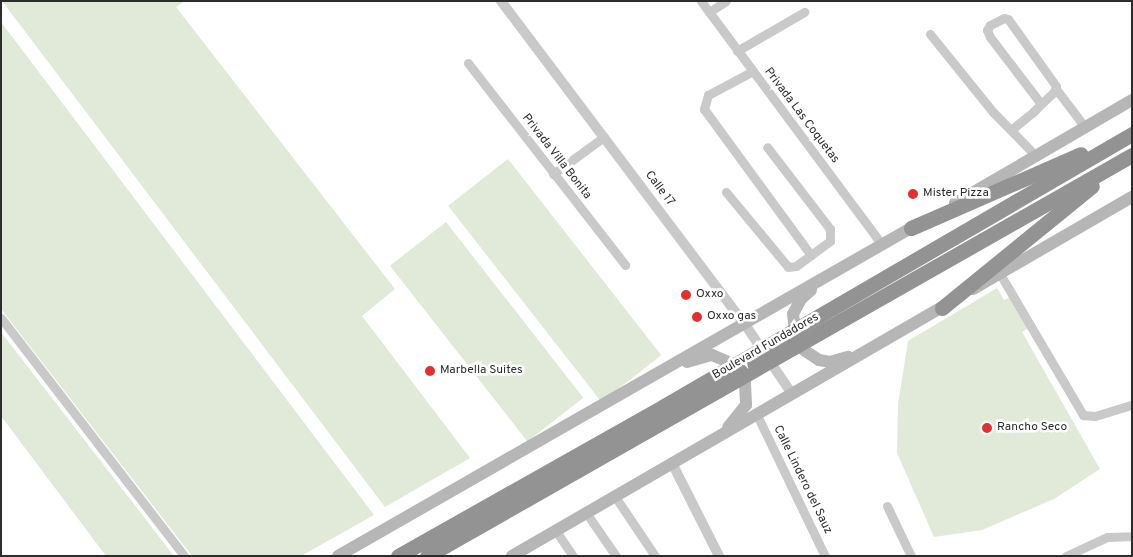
<!DOCTYPE html>
<html>
<head>
<meta charset="utf-8">
<style>
	body { margin:0 }
	#map { position:relative; width:1133px; height:557px; overflow:hidden; background:#fff; font-family:Overpass,sans-serif }
	div>[style] { position:absolute }
	.green>* { inset:0; background:#e1ead9; transform-origin:0 0 }
	.minor>* { height:9px; margin:-4.5px; padding:0 4.5px; transform-origin:4.5px; border-radius:4.5px; background:#c9c9c9 }
	.tertiary>* { height:10px; margin:-5px; padding:0 5px; transform-origin:5px; border-radius:5px; background:#c9c9c9 }
	.secondary>* { height:12px; margin:-6px; padding:0 6px; transform-origin:6px; border-radius:6px; background:#b6b6b6 }
	.motorway>* { height:15px; margin:-7.5px; padding:0 7.5px; transform-origin:7.5px; border-radius:7.5px; background:#939393 }
	.dots>* { width:14px; height:14px; translate:-50% -50%; box-sizing:border-box; border:2px solid #fff; border-radius:50% }
	span { translate:-50% -50%; white-space:nowrap; text-align:center; line-height:1.15; -webkit-text-stroke:5px #fff; paint-order:stroke }
	.street-label { font-size:12px; color:#2c2c2c }
	.poi-label { font-size:12px; color:#2c2c2c }
	.left { translate:0 -50%; text-align:left }
	.frame { position:absolute; inset:0; border:2px solid #2c2c2c; pointer-events:none }
</style>
</head>
<body>
<div id="map">
	<div class="green">
		<i style="clip-path:polygon(2px 1px,185px 1px,176px 7px,395px 289px,362px 316px,470px 458px,385px 507px)"></i>
		<i style="clip-path:polygon(1px 22px,374px 515px,301px 556px,192px 556px,1px 309px)"></i>
		<i style="left:508px;top:159px;width:249px;height:76px;rotate:52deg"></i>
		<i style="left:446px;top:222px;width:223px;height:71px;rotate:52deg"></i>
		<i style="clip-path:polygon(997px 288px,1004px 300px,1011px 297px,1028px 328px,1022px 332px,1100px 469px,1054px 499px,982px 530px,934px 537px,897px 453px,898px 404px,908px 341px)"></i>
		<i style="clip-path:polygon(1px 332px,174px 556px,106px 556px,1px 416px)"></i>
	</div>
	<div class="minor">
		<i style="left:701px;top:1px;width:304px;rotate:53.4deg"></i>
		<i style="left:709px;top:12px;width:20px;rotate:-33deg"></i>
		<i style="left:930px;top:34px;width:100px;rotate:51.1deg"></i>
		<i style="left:993px;top:112px;width:62px;rotate:45.7deg"></i>
		<i style="left:737px;top:51px;width:78px;rotate:-30.2deg"></i>
		<i style="left:468px;top:63px;width:256px;rotate:52.1deg"></i>
		<i style="left:753px;top:71px;width:51px;rotate:151.9deg"></i>
		<i style="left:708px;top:95px;width:15px;rotate:106deg"></i>
		<i style="left:704px;top:109px;width:181px;rotate:53.8deg"></i>
		<i style="left:1056px;top:89px;width:48px;rotate:52.7deg"></i>
		<i style="left:1012px;top:129px;width:28px;rotate:-39deg"></i>
		<i style="left:1034px;top:111px;width:10px;rotate:-45deg"></i>
		<i style="left:1041px;top:104px;width:18px;rotate:-43deg"></i>
		<i style="left:1054px;top:92px;width:6px;rotate:-72deg"></i>
		<i style="left:1056px;top:86px;width:82px;rotate:-125.6deg"></i>
		<i style="left:1008px;top:19px;width:4px;rotate:-166deg"></i>
		<i style="left:1004px;top:18px;width:16px;rotate:153deg"></i>
		<i style="left:990px;top:25px;width:6px;rotate:121deg"></i>
		<i style="left:987px;top:30px;width:8px;rotate:67deg"></i>
		<i style="left:990px;top:37px;width:84px;rotate:52.7deg"></i>
		<i style="left:553px;top:174px;width:63px;rotate:-36deg"></i>
		<i style="left:726px;top:192px;width:97px;rotate:50.4deg"></i>
		<i style="left:788px;top:267px;width:8px;rotate:-7deg"></i>
		<i style="left:796px;top:266px;width:42px;rotate:-36.3deg"></i>
		<i style="left:830px;top:241px;width:12px;rotate:-90deg"></i>
		<i style="left:830px;top:229px;width:103px;rotate:-127.5deg"></i>
		<i style="left:1000px;top:274px;width:164px;rotate:59.5deg"></i>
		<i style="left:1083px;top:415px;width:12px;rotate:5deg"></i>
		<i style="left:1095px;top:416px;width:39px;rotate:-17deg"></i>
		<i style="left:1px;top:318px;width:300px;rotate:52.4deg"></i>
		<i style="left:757px;top:415px;width:157px;rotate:64.3deg"></i>
		<i style="left:616px;top:498px;width:70px;rotate:56.1deg"></i>
		<i style="left:887px;top:506px;width:55px;rotate:64.4deg"></i>
		<i style="left:587px;top:514px;width:51px;rotate:55.4deg"></i>
		<i style="left:556px;top:531px;width:30px;rotate:56deg"></i>
		<i style="left:1066px;top:556px;width:45px;rotate:-24.9deg"></i>
		<i style="left:1107px;top:537px;width:25px;rotate:-2deg"></i>
	</div>
	<div class="tertiary">
		<i style="left:501px;top:1px;width:403px;rotate:53deg"></i>
		<i style="left:744px;top:323px;width:86px;rotate:55.9deg"></i>
		<i style="left:673px;top:465px;width:102px;rotate:63.2deg"></i>
	</div>
	<div class="secondary">
		<i style="left:955px;top:203px;width:205px;rotate:-30.2deg"></i>
		<i style="left:973px;top:289px;width:184px;rotate:-30.1deg"></i>
		<i style="left:811px;top:290px;width:13px;rotate:138deg"></i>
		<i style="left:801px;top:299px;width:17px;rotate:118deg"></i>
		<i style="left:793px;top:314px;width:23px;rotate:83deg"></i>
		<i style="left:796px;top:337px;width:15px;rotate:58deg"></i>
		<i style="left:804px;top:350px;width:18px;rotate:34deg"></i>
		<i style="left:819px;top:360px;width:11px;rotate:10deg"></i>
		<i style="left:830px;top:362px;width:19px;rotate:-16deg"></i>
		<i style="left:687px;top:362px;width:26px;rotate:-16deg"></i>
		<i style="left:712px;top:355px;width:21px;rotate:23deg"></i>
		<i style="left:731px;top:363px;width:13px;rotate:48deg"></i>
		<i style="left:740px;top:373px;width:12px;rotate:66deg"></i>
		<i style="left:745px;top:384px;width:21px;rotate:87deg"></i>
		<i style="left:746px;top:405px;width:28px;rotate:129deg"></i>
		<i style="left:338px;top:556px;width:668px;rotate:-29.79deg"></i>
		<i style="left:512px;top:556px;width:505px;rotate:-30.07deg"></i>
	</div>
	<div class="motorway">
		<i style="left:911px;top:228px;width:185px;rotate:-23.5deg"></i>
		<i style="left:942px;top:308px;width:193px;rotate:-39.1deg"></i>
		<i style="left:398px;top:556px;width:305px;rotate:-29.4deg"></i>
		<i style="left:664px;top:406px;width:541px;rotate:-30.17deg"></i>
		<i style="left:427px;top:556px;width:811px;rotate:-29.63deg"></i>
	</div>
	<div class="dots">
		<i style="left:913px;top:194px;background:#e03132"></i>
		<i style="left:686px;top:295px;background:#e03132"></i>
		<i style="left:697px;top:317px;background:#e03132"></i>
		<i style="left:430px;top:371px;background:#e03132"></i>
		<i style="left:987px;top:428px;background:#e03132"></i>
	</div>
	<div class="street-label">
		<span style="left:801px;top:116px;rotate:53deg">Privada Las Coquetas</span>
		<span style="left:556px;top:157px;rotate:52deg">Privada Villa Bonita</span>
		<span style="left:659px;top:189px;rotate:53deg">Calle 17</span>
		<span style="left:766px;top:347px;rotate:-30deg">Boulevard Fundadores</span>
		<span style="left:802px;top:480px;rotate:64deg">Calle Lindero del Sauz</span>
	</div>
	<div class="poi-label">
		<span class="left" style="left:923px;top:194px">Mister Pizza</span>
		<span class="left" style="left:696px;top:295px">Oxxo</span>
		<span class="left" style="left:707px;top:317px">Oxxo gas</span>
		<span class="left" style="left:440px;top:371px">Marbella Suites</span>
		<span class="left" style="left:997px;top:428px">Rancho Seco</span>
	</div>
	<div class="frame"></div>
</div>
</body>
</html>
